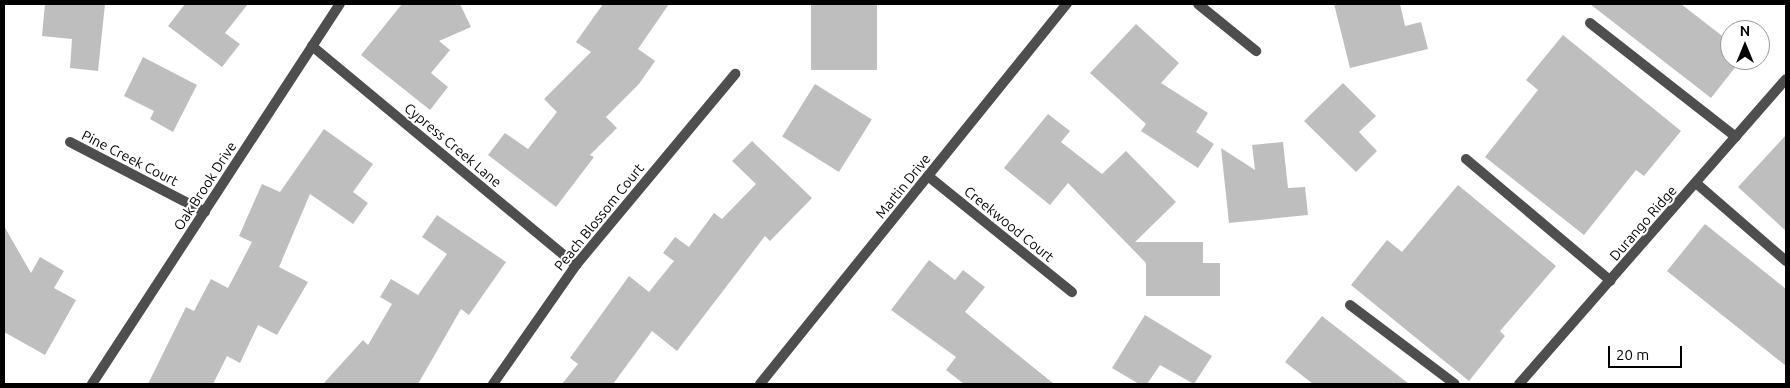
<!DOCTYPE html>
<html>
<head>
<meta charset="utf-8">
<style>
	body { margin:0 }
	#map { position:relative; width:1790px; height:388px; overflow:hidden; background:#fff; font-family:Ubuntu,sans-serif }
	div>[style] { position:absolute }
	.building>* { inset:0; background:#bebebe; transform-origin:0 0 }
	.service>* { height:10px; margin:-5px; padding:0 5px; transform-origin:5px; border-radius:5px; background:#4e4e4e }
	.minor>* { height:10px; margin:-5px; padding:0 5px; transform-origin:5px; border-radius:5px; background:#4e4e4e }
	.tertiary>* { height:10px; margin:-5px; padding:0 5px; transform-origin:5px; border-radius:5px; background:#4e4e4e }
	span { translate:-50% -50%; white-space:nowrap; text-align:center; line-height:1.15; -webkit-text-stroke:4px #fff; paint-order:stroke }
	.street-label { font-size:14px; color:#000 }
	.frame { position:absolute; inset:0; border:5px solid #000; pointer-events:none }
	.north { position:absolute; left:1720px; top:20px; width:50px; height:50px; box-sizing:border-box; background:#fff; border:1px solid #999; border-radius:50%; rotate:0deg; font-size:14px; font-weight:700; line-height:20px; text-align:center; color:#000 }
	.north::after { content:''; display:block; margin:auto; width:18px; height:22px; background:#000; clip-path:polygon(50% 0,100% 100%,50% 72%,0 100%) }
	.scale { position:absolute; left:1608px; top:346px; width:74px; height:22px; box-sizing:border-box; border:2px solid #000; border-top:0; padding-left:6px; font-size:15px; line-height:18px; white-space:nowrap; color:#000; -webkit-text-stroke:4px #fff; paint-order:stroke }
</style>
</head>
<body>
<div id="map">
	<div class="building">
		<i style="clip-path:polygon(45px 4px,105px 4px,98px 71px,70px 68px,72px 39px,42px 36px)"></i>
		<i style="clip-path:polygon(185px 4px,248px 4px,225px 33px,240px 44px,222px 67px,168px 26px)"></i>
		<i style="clip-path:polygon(402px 4px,460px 4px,471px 27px,439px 41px,450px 50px,431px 73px,448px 87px,430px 110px,361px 55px)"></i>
		<i style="clip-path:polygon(603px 4px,669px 4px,638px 49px,655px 61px,639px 84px,606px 117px,617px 128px,590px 155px,594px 157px,556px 207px,488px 155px,505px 133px,528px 149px,557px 112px,544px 99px,591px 52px,576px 42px)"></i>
		<i style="left:811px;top:4px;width:66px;height:66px"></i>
		<i style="clip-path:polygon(1334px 4px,1400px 4px,1405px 26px,1421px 22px,1428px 49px,1350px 68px)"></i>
		<i style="clip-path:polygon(1590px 4px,1681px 4px,1730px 42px,1730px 60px,1741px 60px,1711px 98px)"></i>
		<i style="clip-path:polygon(1136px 24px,1179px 63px,1161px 83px,1208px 113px,1196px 132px,1214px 144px,1198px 168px,1141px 131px,1146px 124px,1090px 73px)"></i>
		<i style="clip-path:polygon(1563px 35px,1681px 131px,1644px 176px,1636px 170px,1584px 235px,1485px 157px,1538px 90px,1526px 80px)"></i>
		<i style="clip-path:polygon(143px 57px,197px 85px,173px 132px,150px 119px,154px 111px,124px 96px)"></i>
		<i style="clip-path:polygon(1343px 83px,1376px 116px,1359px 132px,1377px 151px,1356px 172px,1304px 121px)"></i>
		<i style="left:815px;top:84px;width:67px;height:62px;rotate:32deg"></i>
		<i style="clip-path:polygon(1048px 114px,1070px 131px,1061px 142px,1102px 174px,1126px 151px,1176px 202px,1135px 242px,1203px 242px,1203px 263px,1220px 263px,1220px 296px,1146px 296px,1146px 263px,1068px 183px,1050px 205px,1004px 168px)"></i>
		<i style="clip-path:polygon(324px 129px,373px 164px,353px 192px,368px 203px,353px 224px,310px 194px,279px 267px,308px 282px,277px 335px,258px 325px,240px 363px,227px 356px,213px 384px,148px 384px,186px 307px,194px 311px,211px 279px,228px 288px,252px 242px,239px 236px,262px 184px,280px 192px)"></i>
		<i style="clip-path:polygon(1786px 135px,1786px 231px,1738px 187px)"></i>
		<i style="clip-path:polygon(752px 141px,812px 198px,770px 241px,765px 236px,677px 351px,652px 331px,613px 384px,562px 384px,578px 364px,570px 358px,629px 276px,649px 292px,674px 261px,663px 253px,675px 237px,689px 247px,714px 213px,722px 219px,756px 184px,732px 161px)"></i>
		<i style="clip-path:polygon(1283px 142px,1288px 188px,1305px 187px,1308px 215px,1229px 223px,1221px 148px,1255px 170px,1252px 145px)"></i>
		<i style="clip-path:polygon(1458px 185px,1556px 266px,1500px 331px,1505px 336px,1469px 381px,1351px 285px,1387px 240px,1402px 252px)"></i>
		<i style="clip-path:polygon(437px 215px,506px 262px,469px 315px,461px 309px,418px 384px,323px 384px,363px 340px,368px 345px,392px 304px,380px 297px,391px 279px,418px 295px,447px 254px,422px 237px)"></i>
		<i style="clip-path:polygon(1705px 224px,1786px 289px,1786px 366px,1667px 271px)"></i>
		<i style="clip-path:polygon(4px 226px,31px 273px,40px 257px,64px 271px,54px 288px,76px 300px,45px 355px,4px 332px)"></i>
		<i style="clip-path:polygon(929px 260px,955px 280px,963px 270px,985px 287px,965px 312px,1054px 384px,964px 384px,946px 370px,956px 357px,891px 310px)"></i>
		<i style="clip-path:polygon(1145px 315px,1212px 356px,1194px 384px,1160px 365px,1147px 384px,1139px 384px,1112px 368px)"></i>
		<i style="clip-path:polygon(1322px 316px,1409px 384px,1313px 384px,1285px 362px)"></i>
	</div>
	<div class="service">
		<i style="left:1590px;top:23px;width:185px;rotate:38deg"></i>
		<i style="left:1466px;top:159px;width:189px;rotate:40.1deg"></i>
		<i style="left:1696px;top:183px;width:119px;rotate:40.9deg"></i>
		<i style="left:1350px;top:305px;width:131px;rotate:37deg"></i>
	</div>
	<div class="minor">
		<i style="left:1198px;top:4px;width:75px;rotate:39deg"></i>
		<i style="left:312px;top:46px;width:343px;rotate:39.7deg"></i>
		<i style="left:70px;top:142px;width:152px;rotate:27.4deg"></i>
		<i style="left:928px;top:176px;width:185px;rotate:38.9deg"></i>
		<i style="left:92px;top:384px;width:454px;rotate:-56.9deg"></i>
		<i style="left:493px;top:384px;width:145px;rotate:-55.1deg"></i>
		<i style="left:576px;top:265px;width:249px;rotate:-50.2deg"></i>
		<i style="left:1519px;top:384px;width:405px;rotate:-48.8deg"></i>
	</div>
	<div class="tertiary">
		<i style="left:760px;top:384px;width:489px;rotate:-51.1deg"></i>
	</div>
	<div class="street-label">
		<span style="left:453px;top:145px;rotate:40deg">Cypress Creek Lane</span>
		<span style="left:130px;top:158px;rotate:27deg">Pine Creek Court</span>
		<span style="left:205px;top:186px;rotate:-57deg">Oak Brook Drive</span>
		<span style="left:903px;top:186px;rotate:-51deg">Martin Drive</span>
		<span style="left:599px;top:217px;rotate:-51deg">Peach Blossom Court</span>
		<span style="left:1643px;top:223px;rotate:-49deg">Durango Ridge</span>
		<span style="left:1009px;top:224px;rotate:39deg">Creekwood Court</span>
	</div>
	<div class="frame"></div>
	<div class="north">N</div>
	<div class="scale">20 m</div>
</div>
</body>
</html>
